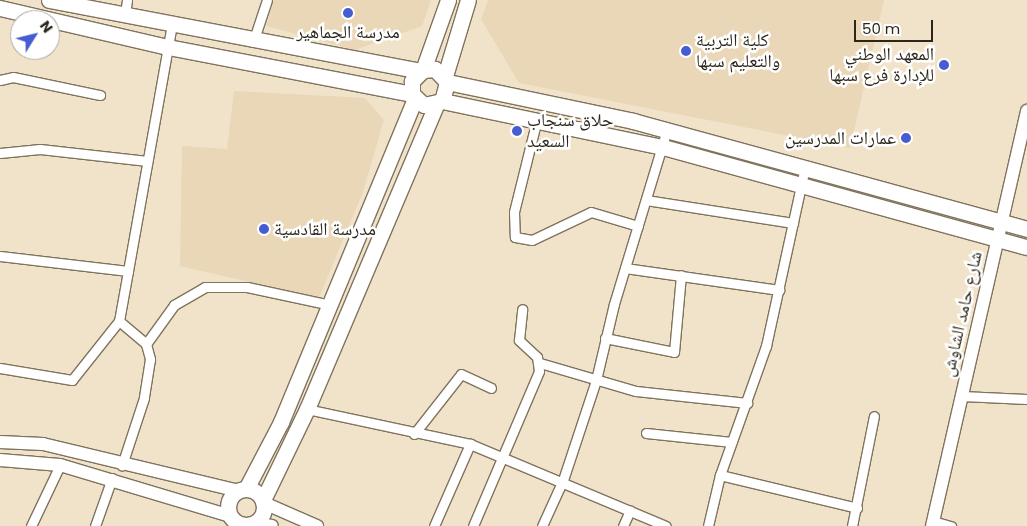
<!DOCTYPE html>
<html>
<head>
<meta charset="utf-8">
<style>
	body { margin:0 }
	#map { position:relative; width:1027px; height:526px; overflow:hidden; background:#f1e3ca; font-family:Poppins,"Noto Naskh Arabic",sans-serif }
	div>[style] { position:absolute }
	.built>* { inset:0; background:#e9d7b7 }
	.roads { filter:drop-shadow(1px 0 #80735d) drop-shadow(-1px 0 #80735d) drop-shadow(0 1px #80735d) drop-shadow(0 -1px #80735d) }
	.street>* { height:9px; margin:-4.5px; padding:0 4.5px; transform-origin:4.5px; border-radius:4.5px; background:#fff }
	.secondary>* { height:12px; margin:-6px; padding:0 6px; transform-origin:6px; border-radius:6px; background:#fff }
	.primary>* { height:15px; margin:-7.5px; padding:0 7.5px; transform-origin:7.5px; border-radius:7.5px; background:#fff }
	.primary>.ring { margin:-7.5px; padding:0; box-sizing:content-box; background:none; border:15px solid #fff; border-radius:50% }
	.dots>* { width:14px; height:14px; translate:-50% -50%; box-sizing:border-box; border:2px solid #fff; border-radius:50% }
	span { translate:-50% -50%; white-space:nowrap; text-align:center; line-height:1.15; -webkit-text-stroke:5px #fff; paint-order:stroke }
	.poi-label { font-size:18px; color:#2b261c }
	.left { translate:0 -50%; text-align:left }
	.right { translate:-100% -50%; text-align:right }
	.street-label { font-size:18px; color:#2b261c }
	.north { position:absolute; left:10px; top:10px; width:50px; height:50px; box-sizing:border-box; background:#fff; border:1px solid #aaa8a4; border-radius:50%; rotate:54deg; font-size:14px; font-weight:700; line-height:20px; text-align:center; color:#2b261c }
	.north::after { content:''; display:block; margin:auto; width:18px; height:22px; background:#455dd0; clip-path:polygon(50% 0,100% 100%,50% 72%,0 100%) }
	.scale { position:absolute; left:854px; top:20px; width:79px; height:22px; box-sizing:border-box; border:2px solid #2b261c; border-top:0; padding-left:6px; font-size:15px; line-height:18px; white-space:nowrap; color:#2b261c; -webkit-text-stroke:4px #fff; paint-order:stroke }
</style>
</head>
<body>
<div id="map">
	<div class="built">
		<i style="clip-path:polygon(274px 0,431px 0,422px 26px,355px 50px,266px 26px)"></i>
		<i style="clip-path:polygon(488px 0,884px 0,850px 148px,519px 83px,481px 19px)"></i>
		<i style="clip-path:polygon(234px 91px,365px 98px,384px 120px,363px 192px,319px 298px,180px 266px,182px 146px,227px 149px)"></i>
	</div>
	<div class="roads">
		<div class="street">
			<i style="left:125px;top:13px;width:13px;rotate:-81deg"></i>
			<i style="left:253px;top:42px;width:44px;rotate:-71.6deg"></i>
			<i style="left:0;top:80px;width:13px;rotate:-13deg"></i>
			<i style="left:13px;top:77px;width:89px;rotate:11.7deg"></i>
			<i style="left:537px;top:119px;width:96px;rotate:103.9deg"></i>
			<i style="left:514px;top:212px;width:25px;rotate:88deg"></i>
			<i style="left:515px;top:237px;width:17px;rotate:10deg"></i>
			<i style="left:532px;top:240px;width:65px;rotate:-25.4deg"></i>
			<i style="left:591px;top:212px;width:49px;rotate:16.6deg"></i>
			<i style="left:0;top:153px;width:40px;rotate:-5.7deg"></i>
			<i style="left:40px;top:149px;width:108px;rotate:6.4deg"></i>
			<i style="left:646px;top:200px;width:149px;rotate:8.9deg"></i>
			<i style="left:0;top:256px;width:129px;rotate:6.7deg"></i>
			<i style="left:128px;top:271px;width:51px;rotate:100.2deg"></i>
			<i style="left:625px;top:268px;width:156px;rotate:8.1deg"></i>
			<i style="left:128px;top:271px;width:251px;rotate:-79.9deg"></i>
			<i style="left:605px;top:338px;width:70px;rotate:11.5deg"></i>
			<i style="left:674px;top:352px;width:77px;rotate:-84.8deg"></i>
			<i style="left:146px;top:344px;width:48px;rotate:-54.3deg"></i>
			<i style="left:174px;top:305px;width:36px;rotate:-30deg"></i>
			<i style="left:205px;top:287px;width:42px"></i>
			<i style="left:247px;top:287px;width:85px;rotate:12.2deg"></i>
			<i style="left:540px;top:363px;width:100px;rotate:16.3deg"></i>
			<i style="left:636px;top:391px;width:112px;rotate:6.2deg"></i>
			<i style="left:0;top:368px;width:73px;rotate:9.5deg"></i>
			<i style="left:72px;top:380px;width:75px;rotate:-51.5deg"></i>
			<i style="left:119px;top:321px;width:35px;rotate:40deg"></i>
			<i style="left:146px;top:344px;width:16px;rotate:75deg"></i>
			<i style="left:150px;top:359px;width:39px;rotate:99deg"></i>
			<i style="left:144px;top:398px;width:71px;rotate:108.2deg"></i>
			<i style="left:961px;top:396px;width:66px;rotate:2.6deg"></i>
			<i style="left:307px;top:409px;width:167px;rotate:12.1deg"></i>
			<i style="left:470px;top:444px;width:212px;rotate:22.7deg"></i>
			<i style="left:646px;top:433px;width:86px;rotate:6deg"></i>
			<i style="left:414px;top:434px;width:76px;rotate:-51.9deg"></i>
			<i style="left:461px;top:374px;width:33px;rotate:25deg"></i>
			<i style="left:720px;top:475px;width:141px;rotate:13.5deg"></i>
			<i style="left:933px;top:521px;width:19px;rotate:16deg"></i>
			<i style="left:31px;top:526px;width:68px;rotate:-64.6deg"></i>
			<i style="left:95px;top:526px;width:51px;rotate:-70.5deg"></i>
			<i style="left:434px;top:526px;width:90px;rotate:-66.3deg"></i>
			<i style="left:473px;top:526px;width:168px;rotate:-66.9deg"></i>
			<i style="left:539px;top:371px;width:14px;rotate:-98deg"></i>
			<i style="left:537px;top:357px;width:25px;rotate:-137deg"></i>
			<i style="left:519px;top:340px;width:31px;rotate:-84deg"></i>
			<i style="left:542px;top:526px;width:51px;rotate:-65.5deg"></i>
			<i style="left:563px;top:480px;width:105px;rotate:-71.7deg"></i>
			<i style="left:596px;top:380px;width:78px;rotate:-76.7deg"></i>
			<i style="left:614px;top:304px;width:182px;rotate:-73.1deg"></i>
			<i style="left:623px;top:526px;width:17px;rotate:-66deg"></i>
			<i style="left:708px;top:526px;width:52px;rotate:-76.8deg"></i>
			<i style="left:720px;top:475px;width:137px;rotate:-70.4deg"></i>
			<i style="left:766px;top:346px;width:183px;rotate:-77.7deg"></i>
			<i style="left:852px;top:526px;width:112px;rotate:-78.7deg"></i>
		</div>
		<div class="secondary">
			<i style="left:0;top:442px;width:43px;rotate:2.7deg"></i>
			<i style="left:43px;top:444px;width:202px;rotate:13.5deg"></i>
			<i style="left:0;top:460px;width:60px;rotate:4.8deg"></i>
			<i style="left:60px;top:465px;width:177px;rotate:16.7deg"></i>
			<i style="left:264px;top:503px;width:58px;rotate:23.5deg"></i>
			<i style="left:254px;top:523px;width:18px;rotate:9deg"></i>
			<i style="left:932px;top:526px;width:426px;rotate:-77.1deg"></i>
		</div>
		<div class="primary">
			<i style="left:49px;top:0;width:378px;rotate:10.8deg"></i>
			<i style="left:0;top:8px;width:172px;rotate:13.1deg"></i>
			<i style="left:168px;top:47px;width:248px;rotate:10.9deg"></i>
			<i style="left:412px;top:94px;width:16px;rotate:43deg"></i>
			<i style="left:424px;top:105px;width:18px;rotate:-13deg"></i>
			<i style="left:442px;top:101px;width:20px;rotate:-75deg"></i>
			<i style="left:447px;top:82px;width:18px;rotate:-133deg"></i>
			<i style="left:435px;top:69px;width:12px;rotate:175deg"></i>
			<i style="left:423px;top:70px;width:16px;rotate:135deg"></i>
			<i style="left:412px;top:81px;width:13px;rotate:90deg"></i>
			<i style="left:423px;top:70px;width:74px;rotate:-70.3deg"></i>
			<i style="left:445px;top:76px;width:79px;rotate:-73.2deg"></i>
			<i style="left:447px;top:82px;width:190px;rotate:11.8deg"></i>
			<i style="left:633px;top:121px;width:409px;rotate:15.3deg"></i>
			<i style="left:442px;top:101px;width:226px;rotate:11.8deg"></i>
			<i style="left:663px;top:147px;width:377px;rotate:15.4deg"></i>
			<i style="left:246px;top:489px;width:76px;rotate:-62.4deg"></i>
			<i style="left:281px;top:422px;width:351px;rotate:-67.5deg"></i>
			<i class="ring" style="left:228px;top:489px;width:21px;height:21px"></i>
			<i style="left:263px;top:500px;width:101px;rotate:-64.2deg"></i>
			<i style="left:307px;top:409px;width:330px;rotate:-67deg"></i>
		</div>
	</div>
	<div class="dots">
		<i style="left:348px;top:13px;background:#455dd0"></i>
		<i style="left:686px;top:51px;background:#455dd0"></i>
		<i style="left:944px;top:65px;background:#455dd0"></i>
		<i style="left:517px;top:131px;background:#455dd0"></i>
		<i style="left:906px;top:138px;background:#455dd0"></i>
		<i style="left:264px;top:229px;background:#455dd0"></i>
	</div>
	<div class="poi-label">
		<span style="left:348px;top:32px">مدرسة الجماهير</span>
		<span class="left" style="left:696px;top:51px">كلية التربية<br>والتعليم سبها</span>
		<span class="right" style="left:934px;top:65px">المعهد الوطني<br>للإدارة فرع سبها</span>
		<span class="left" style="left:527px;top:131px">حلاق سنجاب<br>السعيد</span>
		<span class="right" style="left:896px;top:138px">عمارات المدرسين</span>
		<span class="left" style="left:274px;top:229px">مدرسة القادسية</span>
	</div>
	<div class="street-label">
		<span style="left:962px;top:314px;rotate:-77deg">شارع حامد الشاوش</span>
	</div>
	<div class="north">N</div>
	<div class="scale">50 m</div>
</div>
</body>
</html>
